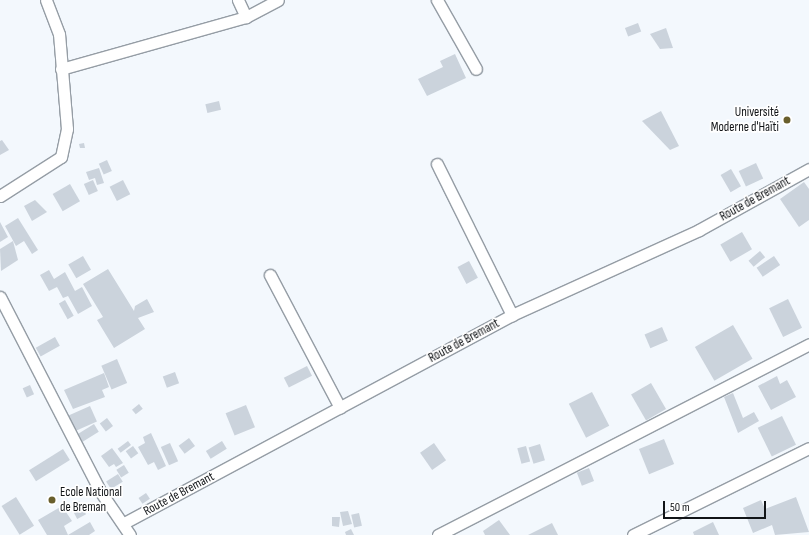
<!DOCTYPE html>
<html>
<head>
<meta charset="utf-8">
<style>
	body { margin:0 }
	#map { position:relative; width:809px; height:535px; overflow:hidden; background:#f3f8fd; font-family:"Sofia Sans Condensed",sans-serif }
	div>[style] { position:absolute }
	.building>* { inset:0; background:#cbd3dc; transform-origin:0 0 }
	.roads { filter:drop-shadow(1px 0 #959da5) drop-shadow(-1px 0 #959da5) drop-shadow(0 1px #959da5) drop-shadow(0 -1px #959da5) }
	.minor>* { height:11px; margin:-5.5px; padding:0 5.5px; transform-origin:5.5px; border-radius:5.5px; background:#fff }
	.dots>* { width:11px; height:11px; translate:-50% -50%; box-sizing:border-box; border:2px solid #fff; border-radius:50% }
	span { translate:-50% -50%; white-space:nowrap; text-align:center; line-height:1.15; -webkit-text-stroke:3.5px #fff; paint-order:stroke }
	.poi-label { font-size:13px; color:#111417 }
	.right { translate:-100% -50%; text-align:right }
	.left { translate:0 -50%; text-align:left }
	.street-label { font-size:13px; color:#111417 }
	.scale { position:absolute; left:663px; top:501px; width:103px; height:18px; box-sizing:border-box; border:2px solid #111417; border-top:0; padding-left:5px; font-size:12px; line-height:14px; white-space:nowrap; color:#111417; -webkit-text-stroke:3px #fff; paint-order:stroke }
</style>
</head>
<body>
<div id="map">
	<div class="building">
		<i style="left:638px;top:23px;width:9px;height:14px;rotate:69deg"></i>
		<i style="clip-path:polygon(666px 28px,673px 48px,660px 49px,650px 34px)"></i>
		<i style="clip-path:polygon(455px 54px,466px 78px,427px 96px,418px 79px,443px 67px,440px 61px)"></i>
		<i style="left:219px;top:101px;width:9px;height:14px;rotate:77deg"></i>
		<i style="clip-path:polygon(661px 111px,679px 146px,670px 150px,642px 121px)"></i>
		<i style="clip-path:polygon(2px 140px,9px 150px,0 155px,0 141px)"></i>
		<i style="clip-path:polygon(84px 143px,85px 148px,80px 148px,79px 144px)"></i>
		<i style="left:107px;top:160px;width:12px;height:9px;rotate:66deg"></i>
		<i style="left:756px;top:163px;width:17px;height:19px;rotate:65deg"></i>
		<i style="clip-path:polygon(99px 168px,104px 183px,97px 185px,95px 178px,89px 180px,86px 172px)"></i>
		<i style="left:731px;top:169px;width:20px;height:12px;rotate:60deg"></i>
		<i style="left:93px;top:180px;width:12px;height:10px;rotate:66deg"></i>
		<i style="left:123px;top:180px;width:16px;height:15px;rotate:63deg"></i>
		<i style="clip-path:polygon(804px 182px,809px 189px,809px 220px,799px 227px,780px 199px)"></i>
		<i style="left:70px;top:184px;width:20px;height:20px;rotate:60deg"></i>
		<i style="clip-path:polygon(35px 200px,47px 212px,32px 221px,24px 206px)"></i>
		<i style="clip-path:polygon(18px 218px,38px 250px,32px 254px,24px 241px,16px 246px,5px 226px)"></i>
		<i style="clip-path:polygon(0 222px,8px 237px,0 242px)"></i>
		<i style="left:742px;top:232px;width:20px;height:25px;rotate:60deg"></i>
		<i style="clip-path:polygon(13px 241px,18px 260px,1px 271px,0 249px)"></i>
		<i style="left:760px;top:251px;width:8px;height:15px;rotate:50deg"></i>
		<i style="left:83px;top:256px;width:16px;height:17px;rotate:60deg"></i>
		<i style="left:774px;top:256px;width:11px;height:21px;rotate:56deg"></i>
		<i style="left:469px;top:261px;width:19px;height:13px;rotate:62deg"></i>
		<i style="clip-path:polygon(108px 269px,134px 311px,135px 306px,147px 299px,154px 312px,138px 318px,145px 329px,114px 348px,97px 320px,103px 317px,83px 284px)"></i>
		<i style="clip-path:polygon(49px 270px,54px 279px,65px 272px,75px 291px,82px 287px,92px 306px,78px 314px,68px 296px,63px 298px,57px 287px,49px 291px,40px 275px)"></i>
		<i style="left:788px;top:299px;width:32px;height:21px;rotate:64deg"></i>
		<i style="left:65px;top:300px;width:18px;height:7px;rotate:61deg"></i>
		<i style="left:733px;top:325px;width:39px;height:44px;rotate:60deg"></i>
		<i style="left:662px;top:327px;width:15px;height:19px;rotate:67deg"></i>
		<i style="left:55px;top:337px;width:10px;height:22px;rotate:61deg"></i>
		<i style="left:117px;top:359px;width:26px;height:17px;rotate:67deg"></i>
		<i style="left:307px;top:366px;width:11px;height:26px;rotate:63deg"></i>
		<i style="left:175px;top:372px;width:12px;height:13px;rotate:70deg"></i>
		<i style="clip-path:polygon(104px 373px,109px 387px,102px 390px,105px 397px,73px 409px,64px 390px)"></i>
		<i style="clip-path:polygon(777px 376px,780px 384px,787px 380px,796px 397px,771px 410px,758px 386px)"></i>
		<i style="left:651px;top:383px;width:30px;height:23px;rotate:60deg"></i>
		<i style="left:30px;top:385px;width:10px;height:8px;rotate:66deg"></i>
		<i style="left:592px;top:392px;width:38px;height:26px;rotate:63deg"></i>
		<i style="clip-path:polygon(733px 393px,743px 418px,754px 412px,759px 421px,738px 433px,724px 397px)"></i>
		<i style="left:139px;top:404px;width:6px;height:9px;rotate:51deg"></i>
		<i style="left:246px;top:405px;width:24px;height:22px;rotate:68deg"></i>
		<i style="left:90px;top:406px;width:17px;height:26px;rotate:66deg"></i>
		<i style="left:782px;top:416px;width:32px;height:27px;rotate:64deg"></i>
		<i style="left:107px;top:418px;width:10px;height:9px;rotate:53deg"></i>
		<i style="left:94px;top:424px;width:9px;height:19px;rotate:58deg"></i>
		<i style="clip-path:polygon(151px 433px,166px 466px,158px 470px,154px 462px,148px 465px,138px 447px,145px 443px,143px 437px)"></i>
		<i style="left:189px;top:438px;width:10px;height:13px;rotate:53deg"></i>
		<i style="left:664px;top:439px;width:27px;height:27px;rotate:68deg"></i>
		<i style="left:128px;top:441px;width:5px;height:13px;rotate:53deg"></i>
		<i style="left:222px;top:441px;width:9px;height:19px;rotate:58deg"></i>
		<i style="left:170px;top:443px;width:20px;height:10px;rotate:66deg"></i>
		<i style="left:434px;top:443px;width:21px;height:17px;rotate:55deg"></i>
		<i style="left:540px;top:444px;width:17px;height:12px;rotate:73deg"></i>
		<i style="left:133px;top:446px;width:9px;height:9px;rotate:54deg"></i>
		<i style="left:526px;top:446px;width:16px;height:9px;rotate:75deg"></i>
		<i style="clip-path:polygon(112px 448px,123px 463px,116px 467px,114px 464px,109px 467px,101px 456px)"></i>
		<i style="left:63px;top:449px;width:13px;height:40px;rotate:58deg"></i>
		<i style="left:124px;top:465px;width:9px;height:9px;rotate:58deg"></i>
		<i style="left:589px;top:468px;width:14px;height:13px;rotate:69deg"></i>
		<i style="left:118px;top:474px;width:9px;height:14px;rotate:58deg"></i>
		<i style="left:146px;top:493px;width:7px;height:9px;rotate:56deg"></i>
		<i style="left:16px;top:497px;width:34px;height:17px;rotate:58deg"></i>
		<i style="clip-path:polygon(796px 497px,809px 532px,775px 535px,772px 525px,753px 533px,743px 508px,761px 500px,765px 509px)"></i>
		<i style="left:79px;top:501px;width:15px;height:10px;rotate:62deg"></i>
		<i style="clip-path:polygon(62px 506px,72px 521px,64px 526px,68px 535px,90px 522px,95px 531px,89px 535px,47px 535px,38px 520px)"></i>
		<i style="clip-path:polygon(348px 511px,352px 524px,343px 526px,340px 512px)"></i>
		<i style="left:359px;top:513px;width:13px;height:8px;rotate:77deg"></i>
		<i style="clip-path:polygon(332px 517px,340px 517px,339px 527px,332px 526px)"></i>
		<i style="clip-path:polygon(499px 520px,510px 535px,485px 535px,483px 531px)"></i>
		<i style="clip-path:polygon(713px 522px,719px 535px,694px 535px,693px 532px)"></i>
		<i style="clip-path:polygon(552px 523px,558px 535px,528px 535px)"></i>
		<i style="clip-path:polygon(351px 529px,354px 535px,346px 535px,345px 532px)"></i>
	</div>
	<div class="roads">
		<div class="minor">
			<i style="left:238px;top:0;width:19px;rotate:65deg"></i>
			<i style="left:437px;top:0;width:79px;rotate:60.5deg"></i>
			<i style="left:61px;top:69px;width:192px;rotate:-15.7deg"></i>
			<i style="left:246px;top:17px;width:36px;rotate:-28deg"></i>
			<i style="left:437px;top:164px;width:169px;rotate:63.6deg"></i>
			<i style="left:0;top:196px;width:72px;rotate:-32.6deg"></i>
			<i style="left:61px;top:157px;width:29px;rotate:-78deg"></i>
			<i style="left:67px;top:129px;width:95px;rotate:-94.8deg"></i>
			<i style="left:59px;top:34px;width:36px;rotate:-111deg"></i>
			<i style="left:270px;top:275px;width:150px;rotate:62.2deg"></i>
			<i style="left:0;top:297px;width:218px;rotate:62.7deg"></i>
			<i style="left:100px;top:491px;width:53px;rotate:55.7deg"></i>
			<i style="left:124px;top:523px;width:440px;rotate:-28.2deg"></i>
			<i style="left:512px;top:315px;width:205px;rotate:-24.4deg"></i>
			<i style="left:699px;top:230px;width:126px;rotate:-29deg"></i>
			<i style="left:438px;top:535px;width:417px;rotate:-27.2deg"></i>
			<i style="left:633px;top:535px;width:196px;rotate:-26.3deg"></i>
		</div>
	</div>
	<div class="dots">
		<i style="left:787px;top:120px;background:#695f2c"></i>
		<i style="left:52px;top:500px;background:#695f2c"></i>
	</div>
	<div class="poi-label">
		<span class="right" style="left:779px;top:120px">Université<br>Moderne d'Haïti</span>
		<span class="left" style="left:60px;top:500px">Ecole National<br>de Breman</span>
	</div>
	<div class="street-label">
		<span style="left:755px;top:199px;rotate:-29deg">Route de Bremant</span>
		<span style="left:464px;top:341px;rotate:-28deg">Route de Bremant</span>
		<span style="left:179px;top:494px;rotate:-28deg">Route de Bremant</span>
	</div>
	<div class="scale">50 m</div>
</div>
</body>
</html>
